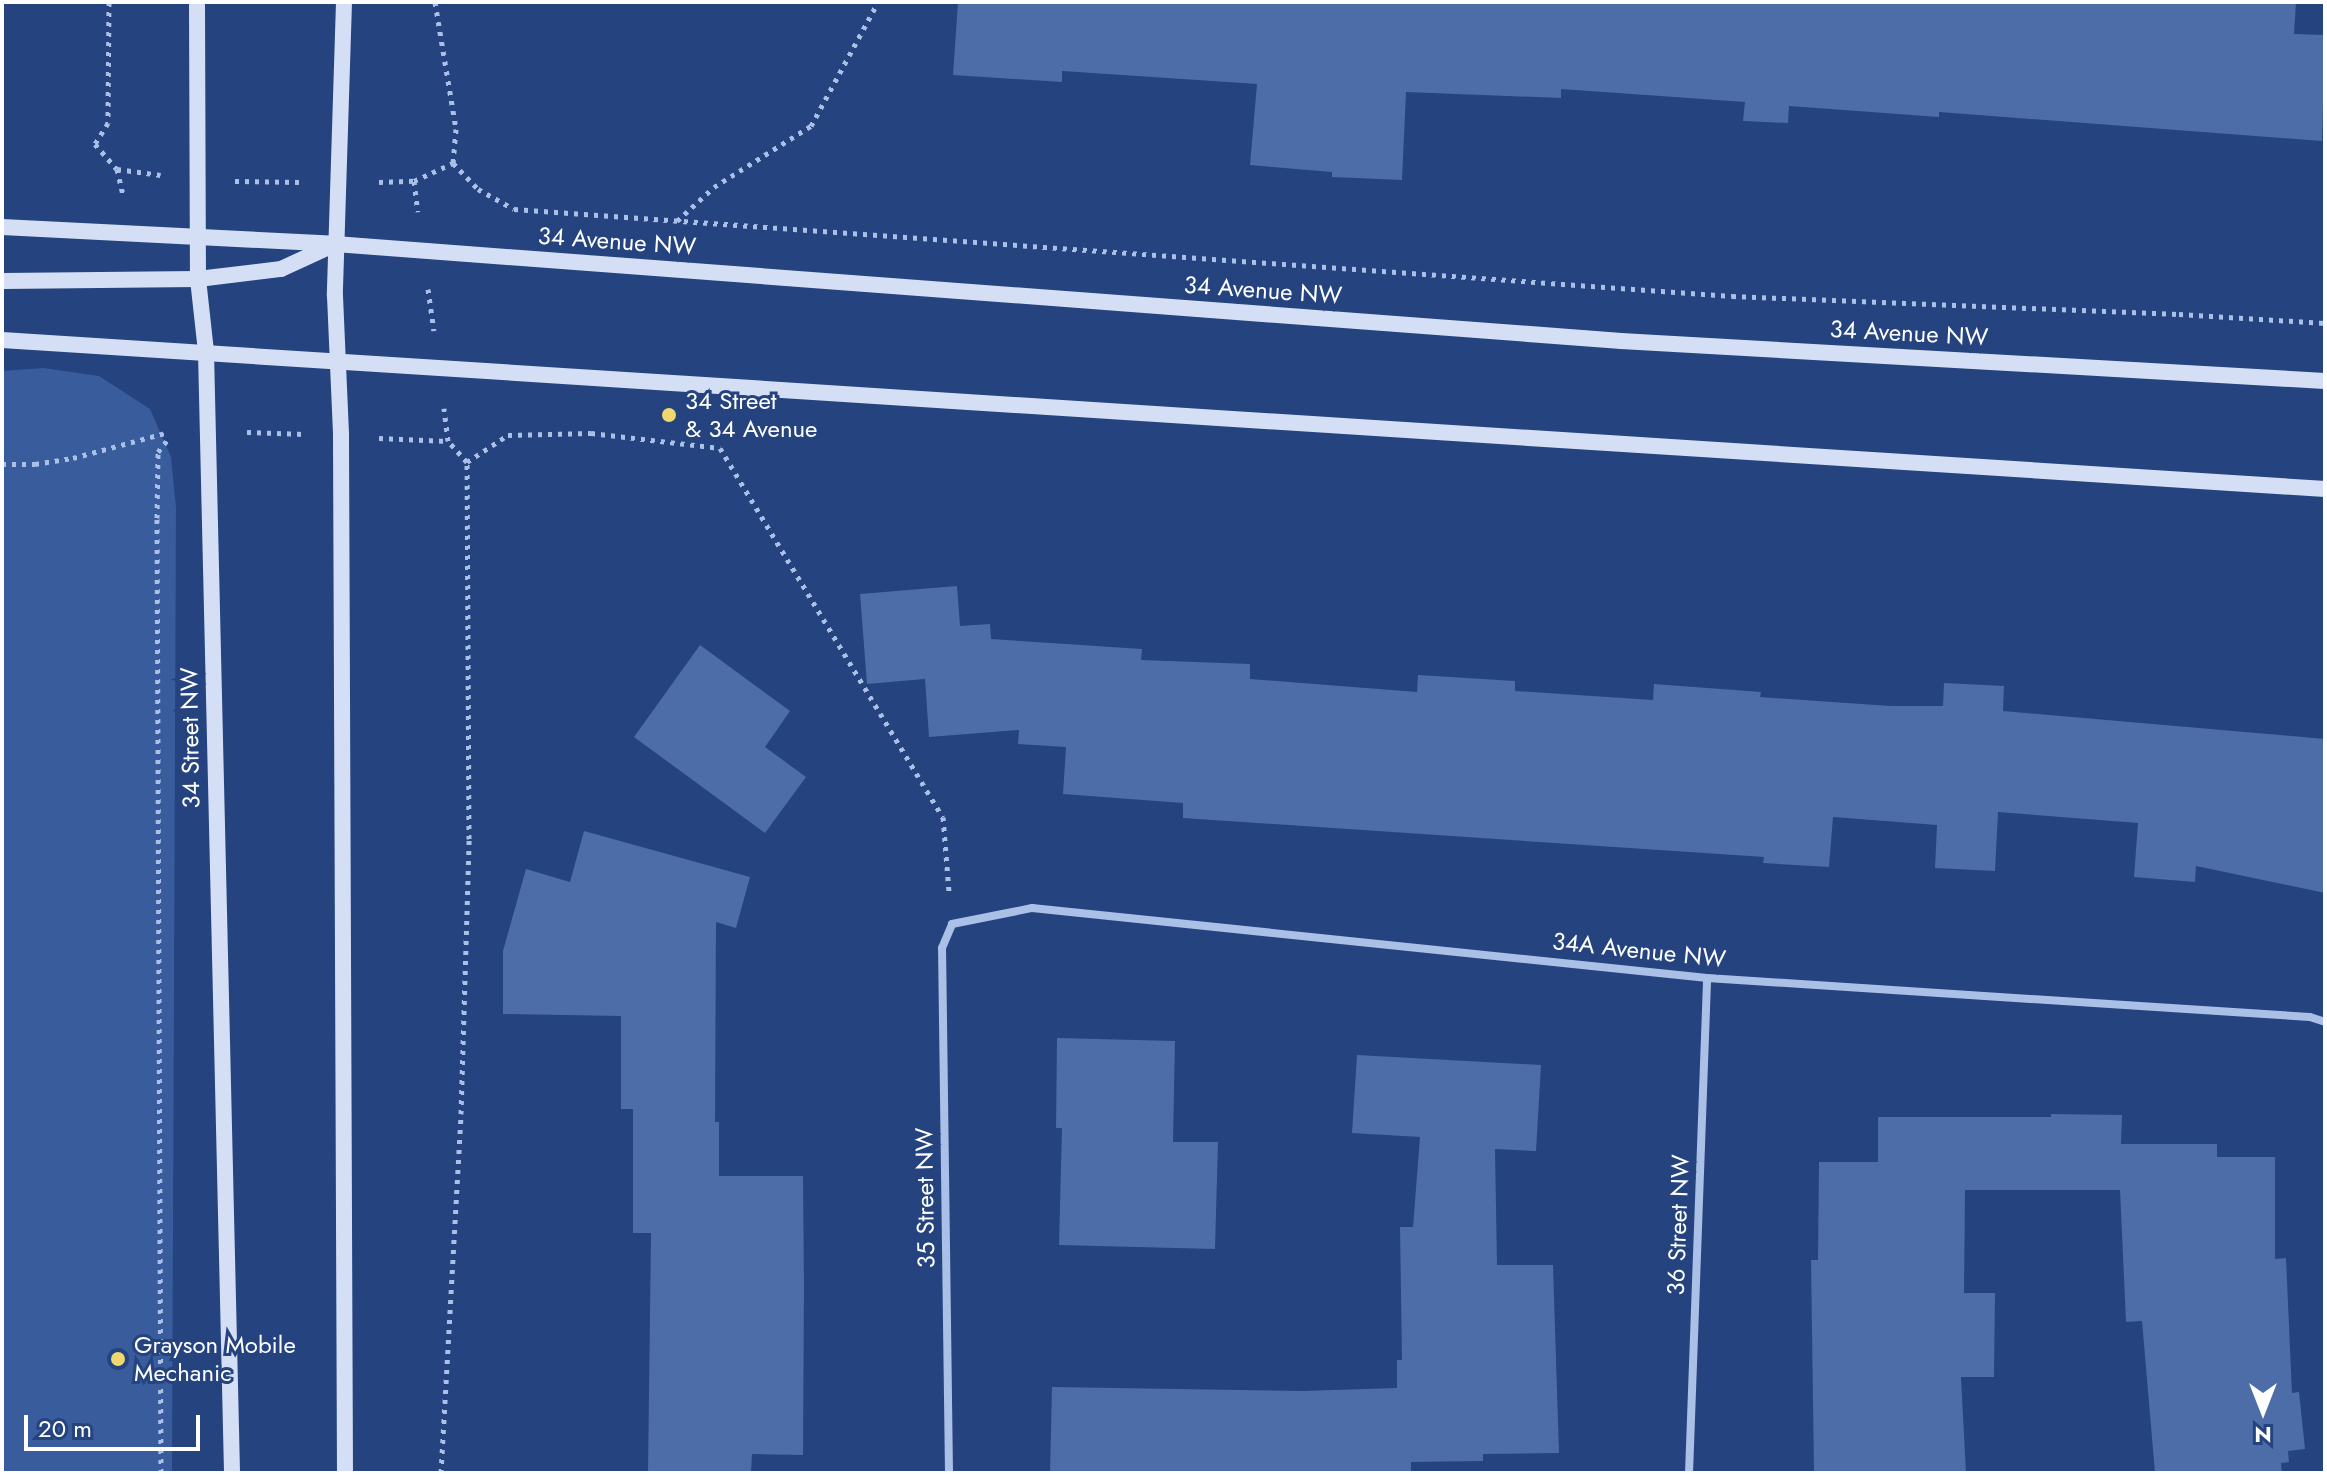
<!DOCTYPE html>
<html>
<head>
<meta charset="utf-8">
<style>
	body { margin:0 }
	#map { position:relative; width:2327px; height:1475px; overflow:hidden; background:#24437f; font-family:Jost,sans-serif }
	div>[style] { position:absolute }
	.green>* { inset:0; background:#385c9c }
	.building>* { inset:0; background:#4c6da8 }
	.path>* { height:5px; margin-top:-2.5px; transform-origin:0; background:repeating-linear-gradient(90deg,#aac0e6 0 4px,transparent 0 10px) }
	.street>* { height:8px; margin:-4px; padding:0 4px; transform-origin:4px; border-radius:4px; background:#aac0e6 }
	.secondary>* { height:16px; margin:-8px; padding:0 8px; transform-origin:8px; border-radius:8px; background:#d4dff5 }
	.dots>* { width:22px; height:22px; translate:-50% -50%; box-sizing:border-box; border:4px solid #24437f; border-radius:50% }
	span { translate:-50% -50%; white-space:nowrap; text-align:center; line-height:1.15; -webkit-text-stroke:6px #24437f; paint-order:stroke }
	.street-label { font-size:24px; color:#fff }
	.poi-label { font-size:24px; color:#fff }
	.left { translate:0 -50%; text-align:left }
	.frame { position:absolute; inset:0; border:4px solid #fff; pointer-events:none }
	.north { position:absolute; left:2223px; top:1371px; width:80px; height:80px; -webkit-text-stroke:6px #24437f; paint-order:stroke; rotate:180deg; font-size:22px; font-weight:700; line-height:32px; text-align:center; color:#fff }
	.north::after { content:''; display:block; margin:auto; width:28px; height:36px; background:#fff; clip-path:polygon(50% 0,100% 100%,50% 72%,0 100%) }
	.scale { position:absolute; left:24px; top:1415px; width:176px; height:36px; box-sizing:border-box; border:4px solid #fff; border-top:0; padding-left:10px; font-size:24px; line-height:28px; white-space:nowrap; color:#fff; -webkit-text-stroke:6px #24437f; paint-order:stroke }
</style>
</head>
<body>
<div id="map">
	<div class="green">
		<i style="clip-path:polygon(43px 368px,99px 376px,150px 409px,171px 457px,176px 507px,172px 1473px,2px 1473px,2px 371px)"></i>
	</div>
	<div class="building">
		<i style="clip-path:polygon(958px 2px,2296px 2px,2294px 34px,2325px 35px,2322px 141px,1939px 112px,1939px 117px,1789px 106px,1788px 123px,1743px 121px,1745px 102px,1561px 89px,1561px 98px,1406px 92px,1402px 180px,1332px 177px,1332px 172px,1250px 165px,1257px 84px,1062px 71px,1062px 82px,953px 75px)"></i>
		<i style="clip-path:polygon(957px 586px,960px 626px,990px 624px,991px 639px,1142px 649px,1141px 660px,1250px 664px,1250px 679px,1417px 692px,1418px 675px,1515px 681px,1515px 691px,1653px 700px,1654px 684px,1761px 692px,1760px 697px,1890px 706px,1943px 706px,1944px 683px,2004px 686px,2003px 711px,2325px 739px,2325px 893px,2196px 866px,2195px 882px,2134px 877px,2138px 823px,1998px 812px,1995px 871px,1935px 868px,1937px 825px,1833px 817px,1829px 867px,1763px 863px,1764px 857px,1183px 818px,1183px 803px,1063px 794px,1066px 747px,1018px 744px,1019px 730px,929px 737px,925px 679px,867px 684px,860px 594px)"></i>
		<i style="clip-path:polygon(700px 645px,790px 711px,765px 747px,806px 777px,765px 833px,634px 737px)"></i>
		<i style="clip-path:polygon(584px 831px,750px 877px,736px 928px,716px 922px,715px 1122px,719px 1122px,719px 1176px,803px 1176px,804px 1286px,803px 1455px,752px 1454px,751px 1473px,648px 1473px,651px 1233px,633px 1233px,633px 1109px,621px 1109px,621px 1016px,503px 1014px,503px 951px,526px 869px,570px 882px)"></i>
		<i style="clip-path:polygon(1057px 1038px,1175px 1041px,1173px 1142px,1218px 1142px,1215px 1249px,1059px 1245px,1062px 1128px,1056px 1128px)"></i>
		<i style="clip-path:polygon(1357px 1055px,1541px 1065px,1536px 1151px,1495px 1149px,1497px 1265px,1553px 1265px,1559px 1453px,1483px 1454px,1483px 1461px,1411px 1462px,1411px 1473px,1050px 1473px,1052px 1387px,1302px 1391px,1397px 1388px,1397px 1360px,1402px 1360px,1400px 1227px,1413px 1227px,1420px 1137px,1352px 1133px)"></i>
		<i style="clip-path:polygon(2051px 1114px,2122px 1115px,2121px 1144px,2217px 1144px,2217px 1157px,2275px 1157px,2275px 1259px,2286px 1258px,2292px 1393px,2299px 1392px,2305px 1449px,2288px 1451px,2289px 1462px,2281px 1463px,2282px 1473px,2155px 1473px,2142px 1321px,2126px 1322px,2120px 1190px,1965px 1190px,1964px 1293px,1995px 1293px,1994px 1377px,1961px 1377px,1966px 1473px,1814px 1473px,1811px 1260px,1818px 1260px,1819px 1162px,1878px 1162px,1878px 1117px,2051px 1117px)"></i>
	</div>
	<div class="path">
		<i style="left:109px;top:2px;width:121px;rotate:90.5deg"></i>
		<i style="left:108px;top:123px;width:25px;rotate:122deg"></i>
		<i style="left:95px;top:144px;width:33px;rotate:49deg"></i>
		<i style="left:117px;top:169px;width:27px;rotate:77deg"></i>
		<i style="left:435px;top:2px;width:129px;rotate:80.6deg"></i>
		<i style="left:456px;top:129px;width:34px;rotate:95deg"></i>
		<i style="left:453px;top:163px;width:36px;rotate:46deg"></i>
		<i style="left:478px;top:189px;width:41px;rotate:29.1deg"></i>
		<i style="left:514px;top:209px;width:1221px;rotate:4.09deg"></i>
		<i style="left:1732px;top:296px;width:447px;rotate:2.3deg"></i>
		<i style="left:2179px;top:314px;width:146px;rotate:3.5deg"></i>
		<i style="left:117px;top:169px;width:44px;rotate:7.8deg"></i>
		<i style="left:235px;top:181px;width:66px;rotate:0.9deg"></i>
		<i style="left:414px;top:181px;width:31px;rotate:83deg"></i>
		<i style="left:379px;top:182px;width:35px;rotate:-2deg"></i>
		<i style="left:414px;top:181px;width:43px;rotate:-24.8deg"></i>
		<i style="left:677px;top:221px;width:50px;rotate:-42.6deg"></i>
		<i style="left:714px;top:187px;width:115px;rotate:-32.2deg"></i>
		<i style="left:811px;top:126px;width:141px;rotate:-61.6deg"></i>
		<i style="left:428px;top:289px;width:42px;rotate:81.9deg"></i>
		<i style="left:247px;top:432px;width:58px;rotate:2deg"></i>
		<i style="left:379px;top:438px;width:69px;rotate:2.5deg"></i>
		<i style="left:467px;top:462px;width:49px;rotate:-33.4deg"></i>
		<i style="left:508px;top:435px;width:83px;rotate:-1.4deg"></i>
		<i style="left:591px;top:433px;width:130px;rotate:6.6deg"></i>
		<i style="left:720px;top:448px;width:431px;rotate:58.9deg"></i>
		<i style="left:943px;top:817px;width:74px;rotate:85.4deg"></i>
		<i style="left:2px;top:464px;width:33px"></i>
		<i style="left:35px;top:464px;width:38px;rotate:-9deg"></i>
		<i style="left:73px;top:458px;width:99px;rotate:-15.2deg"></i>
		<i style="left:161px;top:1473px;width:955px;rotate:-90.24deg"></i>
		<i style="left:157px;top:518px;width:66px;rotate:-89.1deg"></i>
		<i style="left:158px;top:452px;width:18px;rotate:-52deg"></i>
		<i style="left:441px;top:1473px;width:360px;rotate:-86.8deg"></i>
		<i style="left:461px;top:1114px;width:275px;rotate:-88.3deg"></i>
		<i style="left:469px;top:839px;width:377px;rotate:-90.3deg"></i>
		<i style="left:467px;top:462px;width:28px;rotate:-132deg"></i>
		<i style="left:448px;top:441px;width:33px;rotate:-97deg"></i>
	</div>
	<div class="street">
		<i style="left:949px;top:1473px;width:525px;rotate:-90.76deg"></i>
		<i style="left:942px;top:948px;width:26px;rotate:-67deg"></i>
		<i style="left:952px;top:924px;width:82px;rotate:-11.3deg"></i>
		<i style="left:1032px;top:908px;width:679px;rotate:5.92deg"></i>
		<i style="left:1707px;top:978px;width:604px;rotate:3.7deg"></i>
		<i style="left:2310px;top:1017px;width:16px;rotate:18deg"></i>
		<i style="left:1689px;top:1473px;width:495px;rotate:-87.9deg"></i>
	</div>
	<div class="secondary">
		<i style="left:197px;top:2px;width:277px;rotate:89.8deg"></i>
		<i style="left:198px;top:279px;width:73px;rotate:83.7deg"></i>
		<i style="left:206px;top:352px;width:1121px;rotate:88.67deg"></i>
		<i style="left:344px;top:2px;width:294px;rotate:91.8deg"></i>
		<i style="left:335px;top:296px;width:140px;rotate:87.5deg"></i>
		<i style="left:341px;top:436px;width:1037px;rotate:89.78deg"></i>
		<i style="left:2px;top:227px;width:333px;rotate:2.9deg"></i>
		<i style="left:335px;top:244px;width:1290px;rotate:4.31deg"></i>
		<i style="left:1621px;top:341px;width:705px;rotate:3.25deg"></i>
		<i style="left:2px;top:281px;width:196px;rotate:-0.6deg"></i>
		<i style="left:198px;top:279px;width:84px;rotate:-6.9deg"></i>
		<i style="left:281px;top:269px;width:55px;rotate:-24.7deg"></i>
		<i style="left:2px;top:340px;width:2328px;rotate:3.67deg"></i>
	</div>
	<div class="dots">
		<i style="left:669px;top:415px;background:#f0d76e"></i>
		<i style="left:118px;top:1359px;background:#f0d76e"></i>
	</div>
	<div class="street-label">
		<span style="left:617px;top:241px;rotate:4deg">34 Avenue NW</span>
		<span style="left:1263px;top:290px;rotate:4deg">34 Avenue NW</span>
		<span style="left:1909px;top:333px;rotate:3deg">34 Avenue NW</span>
		<span style="left:190px;top:738px;rotate:-91deg">34 Street NW</span>
		<span style="left:1639px;top:950px;rotate:6deg">34A Avenue NW</span>
		<span style="left:925px;top:1198px;rotate:-91deg">35 Street NW</span>
		<span style="left:1678px;top:1225px;rotate:-88deg">36 Street NW</span>
	</div>
	<div class="poi-label">
		<span class="left" style="left:685px;top:415px">34 Street<br>&amp; 34 Avenue</span>
		<span class="left" style="left:134px;top:1359px">Grayson Mobile<br>Mechanic</span>
	</div>
	<div class="frame"></div>
	<div class="north">N</div>
	<div class="scale">20 m</div>
</div>
</body>
</html>
